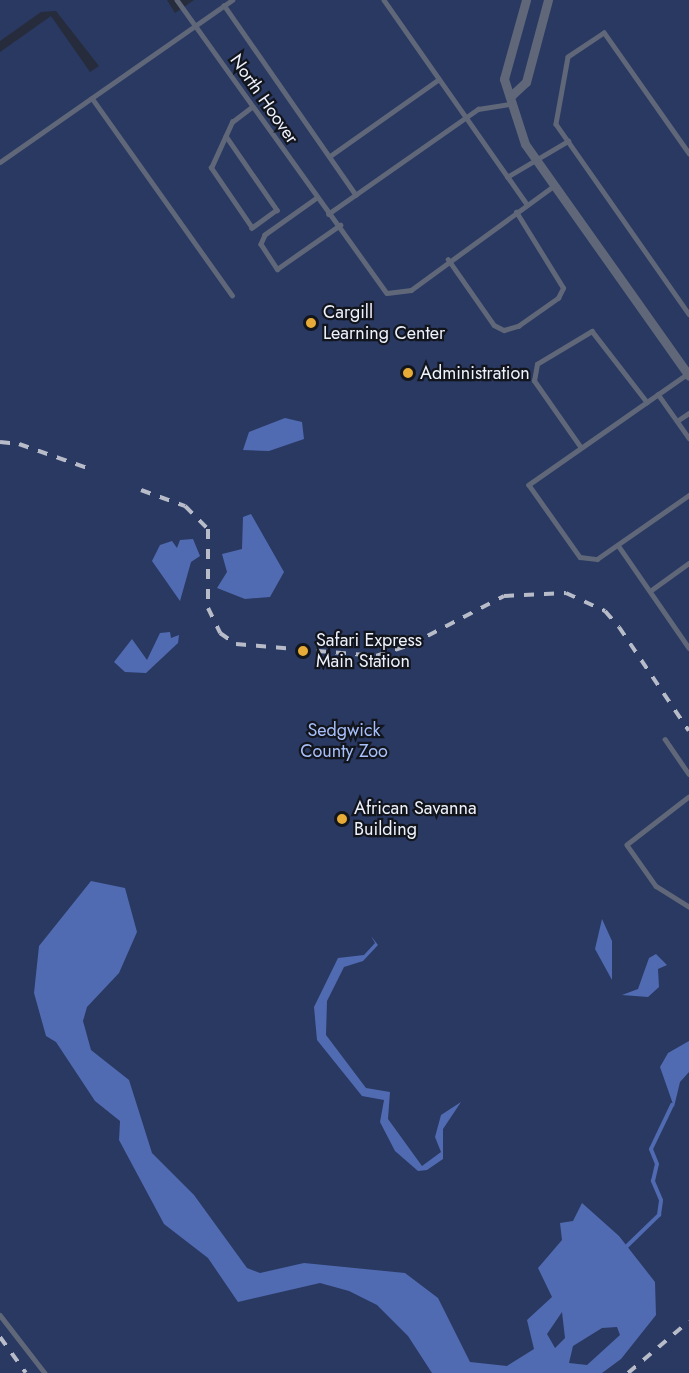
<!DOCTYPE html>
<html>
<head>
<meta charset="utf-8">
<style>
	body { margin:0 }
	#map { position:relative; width:689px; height:1373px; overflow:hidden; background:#262c3c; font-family:Jost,sans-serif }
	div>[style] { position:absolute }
	.green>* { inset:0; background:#2a3962 }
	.water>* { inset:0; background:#506bb2 }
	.stream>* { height:4px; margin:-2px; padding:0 2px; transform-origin:2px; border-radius:2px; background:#506bb2 }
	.lane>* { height:4.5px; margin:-2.25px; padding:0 2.25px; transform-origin:2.25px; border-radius:2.25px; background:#5f6778 }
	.street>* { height:9px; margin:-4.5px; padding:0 4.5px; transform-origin:4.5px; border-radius:4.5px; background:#5f6778 }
	.rail>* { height:4px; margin-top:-2px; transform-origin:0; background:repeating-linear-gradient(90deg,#b8bcc9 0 10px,transparent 0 20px) }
	.dots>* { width:16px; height:16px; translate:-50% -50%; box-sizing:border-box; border:3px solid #12151c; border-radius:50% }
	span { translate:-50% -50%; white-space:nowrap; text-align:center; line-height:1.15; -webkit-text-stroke:4.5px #12151c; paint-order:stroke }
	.street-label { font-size:18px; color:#eef2fd }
	.poi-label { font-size:18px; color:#eef2fd }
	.left { translate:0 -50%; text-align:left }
	.park-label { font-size:18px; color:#a7bffa }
</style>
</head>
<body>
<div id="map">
	<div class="green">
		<i style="clip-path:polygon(0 0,167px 0,175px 13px,194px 0,689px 0,689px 1373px,0 1373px,0 52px,51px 16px,90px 72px,99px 66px,56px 11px,41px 12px,0 41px)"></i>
	</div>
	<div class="water">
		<i style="clip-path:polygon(285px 418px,302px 422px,304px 439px,269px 451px,243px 450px,249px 432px)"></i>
		<i style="clip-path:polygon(251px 514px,284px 572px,270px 597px,245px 599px,217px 588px,227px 572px,222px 554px,242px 549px,243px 517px)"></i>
		<i style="clip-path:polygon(193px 539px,200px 556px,191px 562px,180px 601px,152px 561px,160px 545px,172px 541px,177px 548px,180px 540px)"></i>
		<i style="clip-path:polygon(170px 632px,171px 638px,179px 635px,178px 643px,146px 673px,125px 672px,114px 662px,132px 639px,147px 660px,160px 633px)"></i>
		<i style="clip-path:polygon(evenodd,91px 881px,125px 888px,137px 932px,119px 973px,87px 1007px,83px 1021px,91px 1050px,129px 1080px,152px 1153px,194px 1195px,247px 1268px,260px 1273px,304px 1263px,405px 1273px,438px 1298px,470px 1362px,507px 1366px,534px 1349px,527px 1320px,552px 1297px,538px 1268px,562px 1240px,560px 1223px,573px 1221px,582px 1203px,619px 1236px,655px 1282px,656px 1315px,621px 1359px,602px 1373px,432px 1373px,408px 1336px,377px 1305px,349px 1291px,320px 1283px,238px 1302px,208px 1258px,164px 1224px,119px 1140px,120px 1121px,95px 1101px,56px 1042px,46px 1036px,34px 993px,39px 946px,91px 881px,562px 1312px,565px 1338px,555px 1348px,547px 1334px,562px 1312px,91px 881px,617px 1327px,620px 1335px,587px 1365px,569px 1363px,573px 1346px,602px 1328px,617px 1327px)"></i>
		<i style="clip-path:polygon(602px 919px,612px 941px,612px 980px,595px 949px)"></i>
		<i style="clip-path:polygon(371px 936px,378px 945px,363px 961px,344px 967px,327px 1001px,326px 1035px,366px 1088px,390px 1092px,388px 1119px,422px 1166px,441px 1152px,435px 1137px,441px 1115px,461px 1102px,443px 1129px,443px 1159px,427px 1170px,418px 1171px,395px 1151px,380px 1122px,384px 1100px,362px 1096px,317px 1040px,314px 1007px,338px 958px,364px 955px,375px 943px)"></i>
		<i style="clip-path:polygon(656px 954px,667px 965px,658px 969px,659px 987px,648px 997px,622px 995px,638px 989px,649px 958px)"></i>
		<i style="clip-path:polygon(689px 1041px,689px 1072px,680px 1082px,674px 1107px,660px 1067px,668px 1053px)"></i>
	</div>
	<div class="stream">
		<i style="left:627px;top:1246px;width:45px;rotate:-44.1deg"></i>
		<i style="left:659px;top:1215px;width:15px;rotate:-82deg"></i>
		<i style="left:661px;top:1200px;width:21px;rotate:-113deg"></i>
		<i style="left:653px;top:1181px;width:17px;rotate:-77deg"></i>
		<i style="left:657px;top:1164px;width:16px;rotate:-112deg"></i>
		<i style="left:651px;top:1149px;width:49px;rotate:-64.5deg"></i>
	</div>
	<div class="lane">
		<i style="left:177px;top:0;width:360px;rotate:54.4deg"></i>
		<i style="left:387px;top:293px;width:24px;rotate:-7deg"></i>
		<i style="left:411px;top:290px;width:178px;rotate:-36.1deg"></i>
		<i style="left:384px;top:0;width:249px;rotate:55deg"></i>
		<i style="left:224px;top:5px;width:231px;rotate:55.2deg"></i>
		<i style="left:92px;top:98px;width:242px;rotate:54.6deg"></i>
		<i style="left:226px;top:136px;width:90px;rotate:55.4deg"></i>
		<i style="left:277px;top:210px;width:31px;rotate:144deg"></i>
		<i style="left:252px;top:228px;width:73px;rotate:-124.3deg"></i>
		<i style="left:211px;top:168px;width:51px;rotate:-65.5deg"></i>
		<i style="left:232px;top:122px;width:25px;rotate:-37deg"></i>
		<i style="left:689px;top:154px;width:148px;rotate:-125.1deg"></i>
		<i style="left:604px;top:33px;width:43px;rotate:146.3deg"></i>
		<i style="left:568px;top:57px;width:68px;rotate:100.2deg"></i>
		<i style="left:556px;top:124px;width:232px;rotate:55deg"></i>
		<i style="left:330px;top:156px;width:133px;rotate:-35.2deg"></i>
		<i style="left:0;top:162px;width:283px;rotate:-34.9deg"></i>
		<i style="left:507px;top:177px;width:71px;rotate:-30.5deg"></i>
		<i style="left:317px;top:198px;width:64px;rotate:144.6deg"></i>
		<i style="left:265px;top:235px;width:10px;rotate:114deg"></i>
		<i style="left:261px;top:244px;width:30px;rotate:57deg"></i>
		<i style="left:277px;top:269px;width:77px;rotate:-34.9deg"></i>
		<i style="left:328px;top:214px;width:183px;rotate:-35deg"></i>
		<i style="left:478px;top:109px;width:33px;rotate:-9deg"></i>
		<i style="left:448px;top:259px;width:80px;rotate:55.1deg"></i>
		<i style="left:494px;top:325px;width:11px;rotate:27deg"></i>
		<i style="left:504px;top:330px;width:15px;rotate:-16deg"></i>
		<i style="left:518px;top:326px;width:49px;rotate:-35deg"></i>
		<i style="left:558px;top:298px;width:11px;rotate:-63deg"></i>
		<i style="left:563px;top:288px;width:89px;rotate:-121.7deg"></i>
		<i style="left:688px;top:374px;width:194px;rotate:145.1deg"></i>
		<i style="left:529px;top:485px;width:88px;rotate:54.7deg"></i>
		<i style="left:580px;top:557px;width:17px;rotate:7deg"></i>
		<i style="left:597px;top:559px;width:112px;rotate:-34.8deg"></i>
		<i style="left:658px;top:394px;width:54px;rotate:54.8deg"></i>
		<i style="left:677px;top:421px;width:14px;rotate:-34deg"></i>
		<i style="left:581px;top:448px;width:82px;rotate:-125deg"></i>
		<i style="left:534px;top:381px;width:17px;rotate:-80deg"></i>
		<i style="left:537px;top:364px;width:64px;rotate:-31deg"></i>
		<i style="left:592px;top:331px;width:90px;rotate:52.2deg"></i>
		<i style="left:618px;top:545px;width:125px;rotate:55.4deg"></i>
		<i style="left:650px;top:591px;width:48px;rotate:-35.7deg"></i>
		<i style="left:665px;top:739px;width:42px;rotate:55.6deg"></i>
		<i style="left:689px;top:797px;width:78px;rotate:142.3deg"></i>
		<i style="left:627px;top:845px;width:50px;rotate:54.7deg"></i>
		<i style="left:656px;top:886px;width:39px;rotate:32deg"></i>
		<i style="left:0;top:1315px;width:73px;rotate:52.2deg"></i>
	</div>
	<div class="street">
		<i style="left:526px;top:0;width:82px;rotate:105.6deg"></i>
		<i style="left:504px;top:79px;width:68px;rotate:72.1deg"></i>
		<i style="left:525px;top:144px;width:284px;rotate:54.7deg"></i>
		<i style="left:512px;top:95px;width:19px;rotate:-43deg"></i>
		<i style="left:526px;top:82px;width:85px;rotate:-75deg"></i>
	</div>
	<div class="rail">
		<i style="left:0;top:442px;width:19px;rotate:6deg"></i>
		<i style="left:19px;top:444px;width:72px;rotate:19.4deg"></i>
		<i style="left:141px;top:490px;width:47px;rotate:20deg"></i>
		<i style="left:185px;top:506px;width:33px;rotate:45deg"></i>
		<i style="left:208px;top:529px;width:79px;rotate:90deg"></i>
		<i style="left:208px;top:608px;width:28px;rotate:64deg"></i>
		<i style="left:220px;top:633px;width:19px;rotate:35deg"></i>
		<i style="left:236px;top:644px;width:141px;rotate:4.9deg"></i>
		<i style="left:376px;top:656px;width:36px;rotate:-18deg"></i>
		<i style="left:410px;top:645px;width:106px;rotate:-27.5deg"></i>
		<i style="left:504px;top:596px;width:62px;rotate:-2.8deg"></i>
		<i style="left:566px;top:593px;width:43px;rotate:24.8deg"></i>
		<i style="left:605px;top:611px;width:21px;rotate:49deg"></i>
		<i style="left:619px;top:627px;width:125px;rotate:56.1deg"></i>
		<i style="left:0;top:1337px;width:44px;rotate:54.2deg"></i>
		<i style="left:628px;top:1373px;width:80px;rotate:-40.4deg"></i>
	</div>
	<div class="dots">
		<i style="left:311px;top:323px;background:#e7ac37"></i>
		<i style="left:408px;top:373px;background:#e7ac37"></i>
		<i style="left:303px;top:651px;background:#e7ac37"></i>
		<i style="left:342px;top:819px;background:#e7ac37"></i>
	</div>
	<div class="street-label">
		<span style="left:264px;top:99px;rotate:55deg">North Hoover</span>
	</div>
	<div class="poi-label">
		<span class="left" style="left:323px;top:323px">Cargill<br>Learning Center</span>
		<span class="left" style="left:420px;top:373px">Administration</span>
		<span class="left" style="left:316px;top:651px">Safari Express<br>Main Station</span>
		<span class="left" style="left:354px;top:819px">African Savanna<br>Building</span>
	</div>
	<div class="park-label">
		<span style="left:344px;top:741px">Sedgwick<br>County Zoo</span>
	</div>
</div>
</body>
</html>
